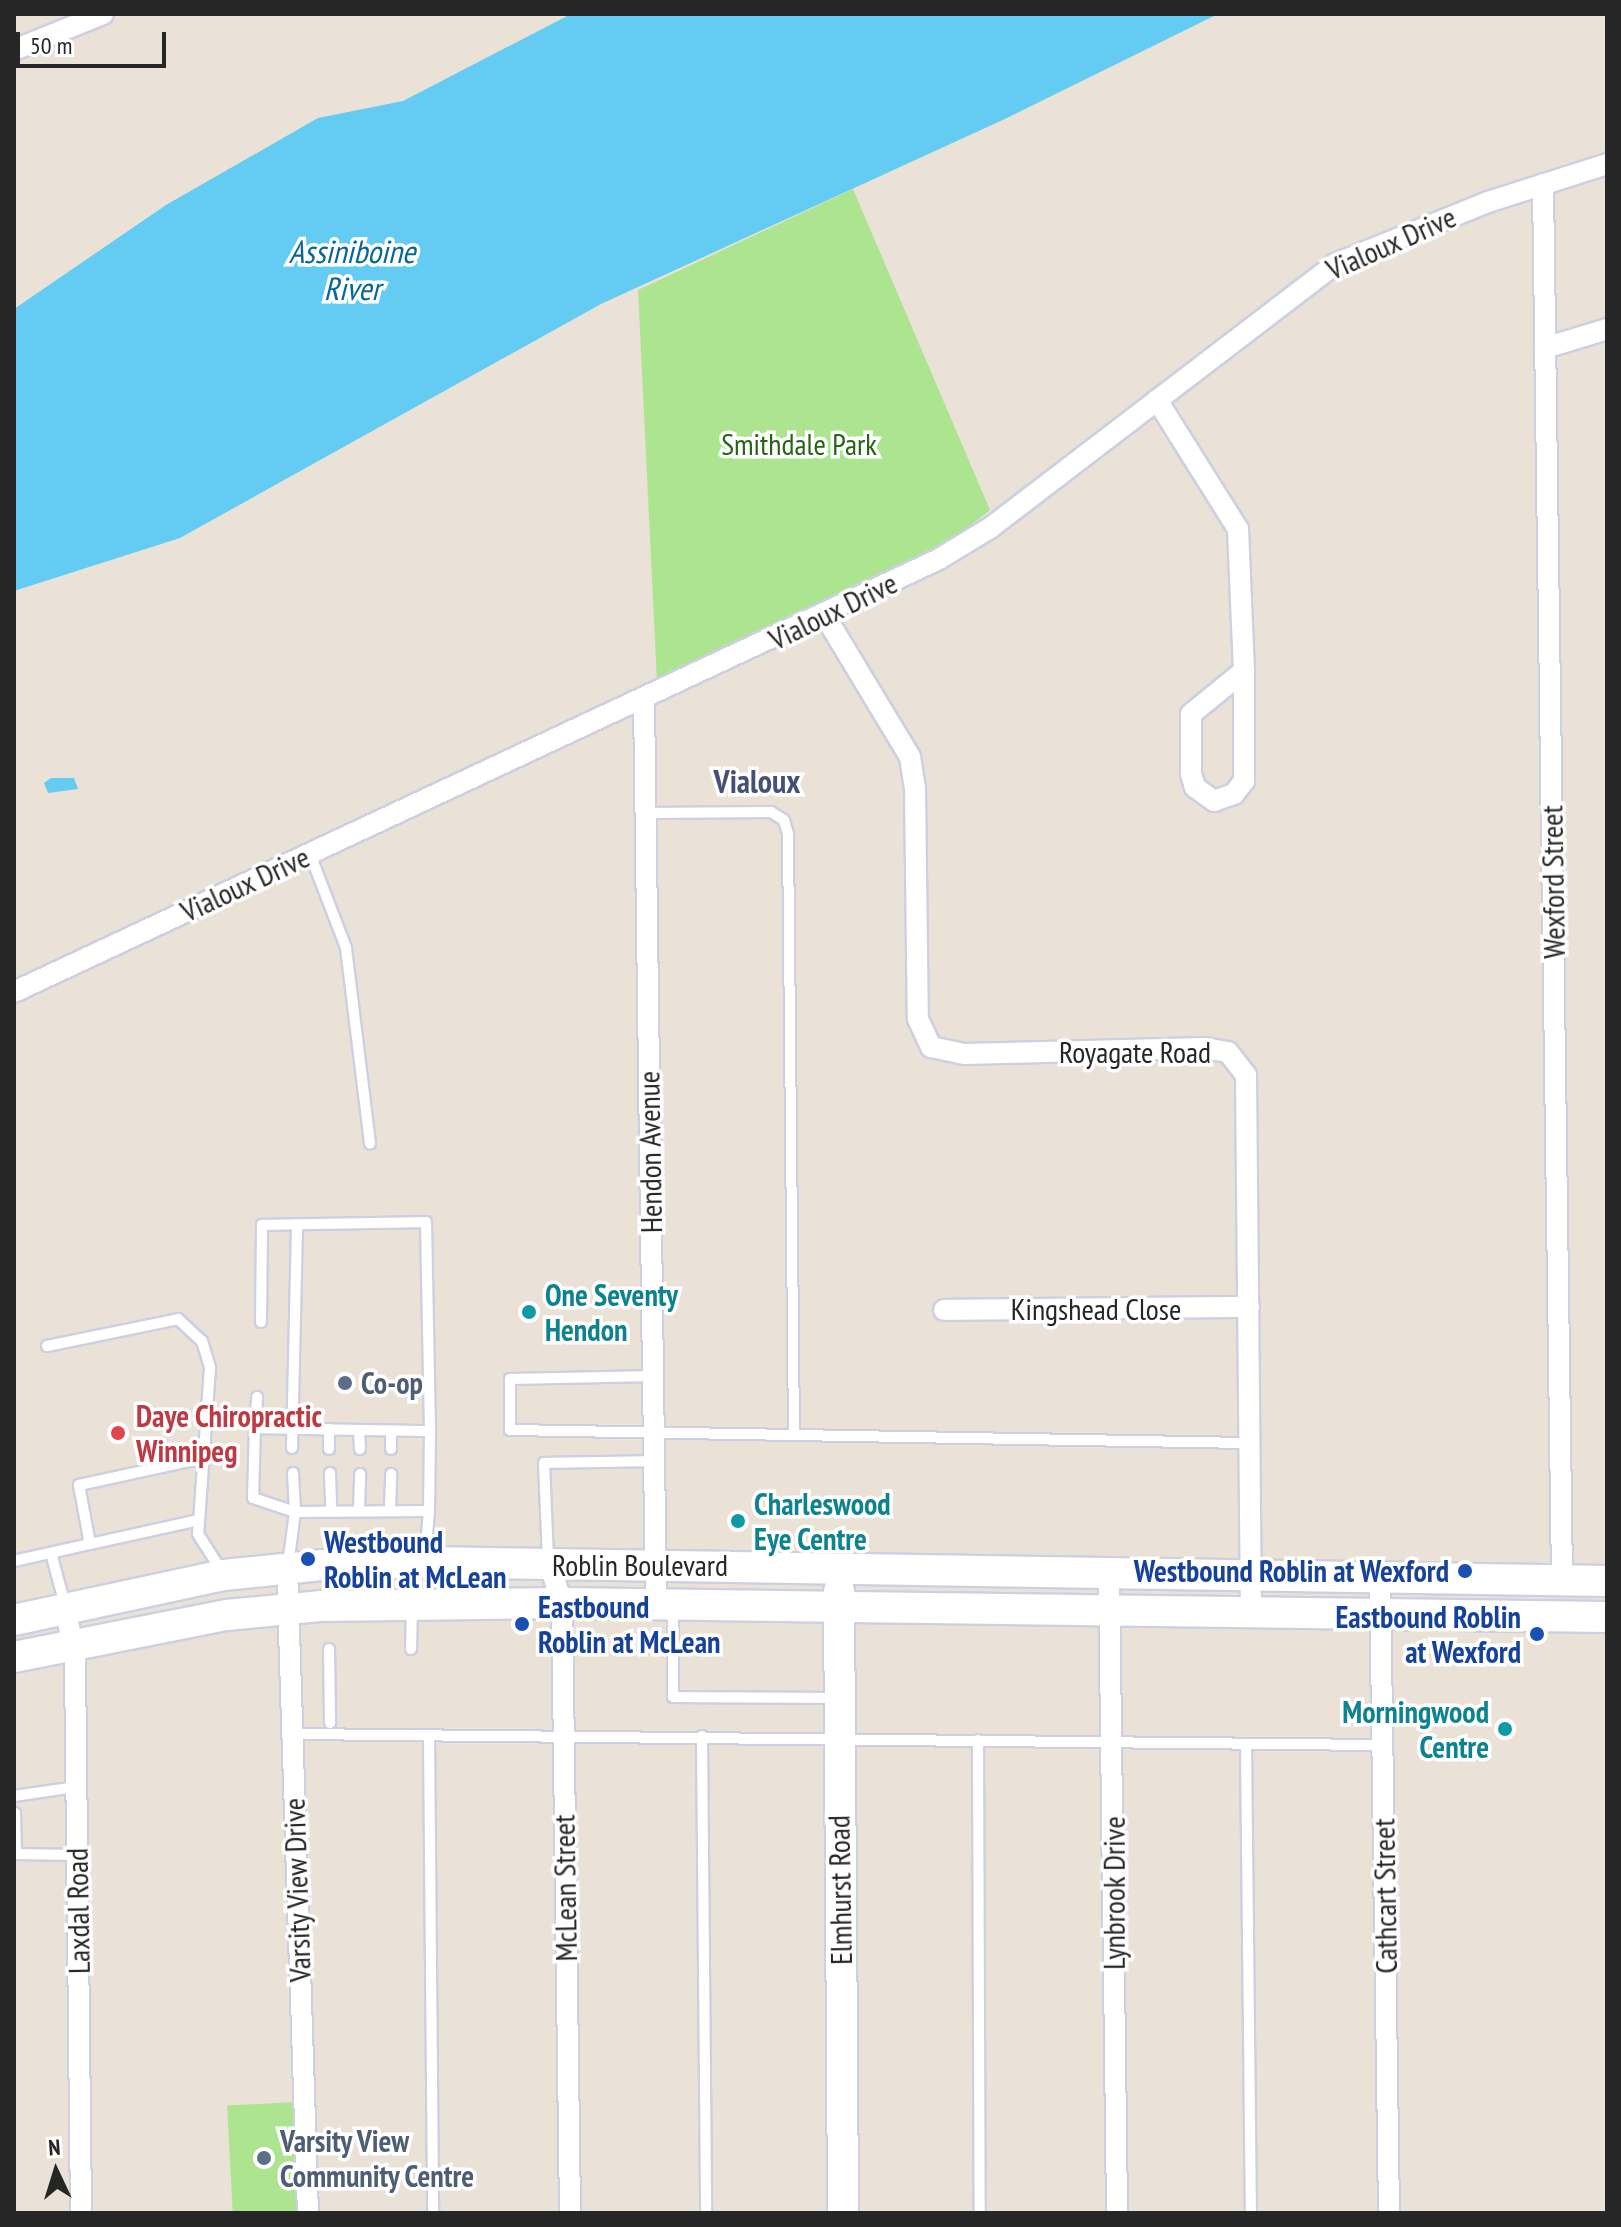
<!DOCTYPE html>
<html>
<head>
<meta charset="utf-8">
<style>
	body { margin:0 }
	#map { position:relative; width:1621px; height:2227px; overflow:hidden; background:#eae2d7; font-family:"PT Sans Narrow",sans-serif }
	div>[style] { position:absolute }
	.green>* { inset:0; background:#ade490; transform-origin:0 0 }
	.water>* { inset:0; background:#64ccf2 }
	.roads { filter:drop-shadow(2px 0 #ccd0e1) drop-shadow(-2px 0 #ccd0e1) drop-shadow(0 2px #ccd0e1) drop-shadow(0 -2px #ccd0e1) }
	.lane>* { height:10px; margin:-5px; padding:0 5px; transform-origin:5px; border-radius:5px; background:#fff }
	.street>* { height:20px; margin:-10px; padding:0 10px; transform-origin:10px; border-radius:10px; background:#fff }
	.secondary>* { height:30px; margin:-15px; padding:0 15px; transform-origin:15px; border-radius:15px; background:#fff }
	.dots>* { width:22px; height:22px; translate:-50% -50%; box-sizing:border-box; border:4px solid #fff; border-radius:50% }
	span { translate:-50% -50%; white-space:nowrap; text-align:center; line-height:1.15; -webkit-text-stroke:7px #fff; paint-order:stroke }
	.street-label { font-size:30px; color:#262626 }
	.park-label { font-size:30px; color:#276416 }
	.culture-label { font-size:30px; color:#0d838f; font-weight:700 }
	.left { translate:0 -50%; text-align:left }
	.right { translate:-100% -50%; text-align:right }
	.service-label { font-size:30px; color:#4e5e75; font-weight:700 }
	.health-label { font-size:30px; color:#be3a42; font-weight:700 }
	.transit-label { font-size:30px; color:#164399; font-weight:700 }
	.water-label { font-size:32px; color:#096798; font-style:italic }
	.neighbourhood-label { font-size:32px; color:#464f78; font-weight:700 }
	.frame { position:absolute; inset:0; border:16px solid #262626; pointer-events:none }
	.north { position:absolute; left:16px; top:2131px; width:80px; height:80px; -webkit-text-stroke:6px #fff; paint-order:stroke; rotate:356deg; font-size:22px; font-weight:700; line-height:32px; text-align:center; color:#262626 }
	.north::after { content:''; display:block; margin:auto; width:28px; height:36px; background:#262626; clip-path:polygon(50% 0,100% 100%,50% 72%,0 100%) }
	.scale { position:absolute; left:16px; top:32px; width:150px; height:36px; box-sizing:border-box; border:4px solid #262626; border-top:0; padding-left:10px; font-size:24px; line-height:28px; white-space:nowrap; color:#262626; -webkit-text-stroke:6px #fff; paint-order:stroke }
</style>
</head>
<body>
<div id="map">
	<div class="green">
		<i style="clip-path:polygon(853px 189px,990px 510px,941px 549px,657px 682px,638px 290px)"></i>
		<i style="left:296px;top:2102px;width:111px;height:69px;rotate:87deg"></i>
	</div>
	<div class="water">
		<i style="clip-path:polygon(571px 14px,1218px 14px,1007px 118px,601px 304px,180px 538px,14px 591px,14px 309px,166px 205px,318px 118px,403px 101px)"></i>
		<i style="clip-path:polygon(51px 778px,74px 778px,78px 789px,48px 793px,44px 783px)"></i>
	</div>
	<div class="roads">
		<div class="lane">
			<i style="left:646px;top:813px;width:125px;rotate:-0.5deg"></i>
			<i style="left:771px;top:812px;width:15px;rotate:32deg"></i>
			<i style="left:784px;top:820px;width:15px;rotate:74deg"></i>
			<i style="left:788px;top:834px;width:600px;rotate:89.43deg"></i>
			<i style="left:310px;top:854px;width:101px;rotate:69deg"></i>
			<i style="left:346px;top:948px;width:197px;rotate:83deg"></i>
			<i style="left:261px;top:1322px;width:97px;rotate:-89.4deg"></i>
			<i style="left:262px;top:1225px;width:164px;rotate:-1deg"></i>
			<i style="left:426px;top:1222px;width:209px;rotate:88.9deg"></i>
			<i style="left:47px;top:1346px;width:134px;rotate:-11.6deg"></i>
			<i style="left:178px;top:1319px;width:33px;rotate:43deg"></i>
			<i style="left:202px;top:1341px;width:28px;rotate:73deg"></i>
			<i style="left:210px;top:1368px;width:166px;rotate:94.1deg"></i>
			<i style="left:198px;top:1534px;width:43px;rotate:57.4deg"></i>
			<i style="left:653px;top:1376px;width:143px;rotate:178.8deg"></i>
			<i style="left:510px;top:1379px;width:51px;rotate:90deg"></i>
			<i style="left:510px;top:1430px;width:740px;rotate:1.01deg"></i>
			<i style="left:255px;top:1428px;width:31px;rotate:-86deg"></i>
			<i style="left:329px;top:1429px;width:20px;rotate:90deg"></i>
			<i style="left:359px;top:1430px;width:19px;rotate:87deg"></i>
			<i style="left:292px;top:1448px;width:224px;rotate:-88.7deg"></i>
			<i style="left:391px;top:1449px;width:18px;rotate:-90deg"></i>
			<i style="left:293px;top:1473px;width:39px;rotate:87deg"></i>
			<i style="left:295px;top:1512px;width:44px;rotate:-161.6deg"></i>
			<i style="left:253px;top:1498px;width:70px;rotate:-88.4deg"></i>
			<i style="left:255px;top:1428px;width:175px;rotate:1deg"></i>
			<i style="left:430px;top:1431px;width:80px;rotate:90.7deg"></i>
			<i style="left:330px;top:1473px;width:38px;rotate:88deg"></i>
			<i style="left:359px;top:1509px;width:35px;rotate:-88deg"></i>
			<i style="left:390px;top:1509px;width:35px;rotate:-88deg"></i>
			<i style="left:199px;top:1520px;width:112px;rotate:167.6deg"></i>
			<i style="left:90px;top:1544px;width:60px;rotate:-100.6deg"></i>
			<i style="left:79px;top:1485px;width:128px;rotate:-12.2deg"></i>
			<i style="left:51px;top:1553px;width:54px;rotate:74.9deg"></i>
			<i style="left:548px;top:1559px;width:96px;rotate:-92.4deg"></i>
			<i style="left:544px;top:1463px;width:110px;rotate:-1deg"></i>
			<i style="left:14px;top:1561px;width:78px;rotate:-12.6deg"></i>
			<i style="left:288px;top:1566px;width:54px;rotate:-82.6deg"></i>
			<i style="left:295px;top:1512px;width:134px;rotate:-0.4deg"></i>
			<i style="left:429px;top:1511px;width:47px;rotate:94.9deg"></i>
			<i style="left:673px;top:1606px;width:91px;rotate:90deg"></i>
			<i style="left:673px;top:1697px;width:164px;rotate:0.3deg"></i>
			<i style="left:329px;top:1649px;width:74px;rotate:89.2deg"></i>
			<i style="left:411px;top:1649px;width:42px;rotate:-88.6deg"></i>
			<i style="left:293px;top:1734px;width:1090px;rotate:0.58deg"></i>
			<i style="left:429px;top:1735px;width:478px;rotate:89.5deg"></i>
			<i style="left:702px;top:1736px;width:477px;rotate:89.5deg"></i>
			<i style="left:978px;top:1740px;width:473px;rotate:89.8deg"></i>
			<i style="left:1246px;top:1745px;width:468px;rotate:89.4deg"></i>
			<i style="left:14px;top:1796px;width:63px;rotate:-8.3deg"></i>
			<i style="left:15px;top:1813px;width:41px;rotate:88.6deg"></i>
			<i style="left:14px;top:1854px;width:63px;rotate:0.9deg"></i>
		</div>
		<div class="street">
			<i style="left:14px;top:50px;width:96px;rotate:-22deg"></i>
			<i style="left:1543px;top:184px;width:1396px;rotate:89.22deg"></i>
			<i style="left:1545px;top:348px;width:65px;rotate:-17deg"></i>
			<i style="left:1157px;top:400px;width:152px;rotate:57.9deg"></i>
			<i style="left:1238px;top:529px;width:142px;rotate:87.6deg"></i>
			<i style="left:825px;top:616px;width:165px;rotate:58.9deg"></i>
			<i style="left:910px;top:757px;width:31px;rotate:81deg"></i>
			<i style="left:915px;top:788px;width:231px;rotate:89.3deg"></i>
			<i style="left:918px;top:1019px;width:31px;rotate:65deg"></i>
			<i style="left:931px;top:1047px;width:34px;rotate:12deg"></i>
			<i style="left:964px;top:1054px;width:241px;rotate:-1.4deg"></i>
			<i style="left:1205px;top:1048px;width:23px;rotate:10deg"></i>
			<i style="left:1228px;top:1052px;width:29px;rotate:52deg"></i>
			<i style="left:1246px;top:1075px;width:540px;rotate:89.47deg"></i>
			<i style="left:1244px;top:671px;width:110px;rotate:90deg"></i>
			<i style="left:1244px;top:781px;width:16px;rotate:128deg"></i>
			<i style="left:1234px;top:794px;width:21px;rotate:161deg"></i>
			<i style="left:1214px;top:801px;width:24px;rotate:-144deg"></i>
			<i style="left:1195px;top:787px;width:14px;rotate:-107deg"></i>
			<i style="left:1191px;top:774px;width:60px;rotate:-90deg"></i>
			<i style="left:1191px;top:714px;width:68px;rotate:-39.1deg"></i>
			<i style="left:644px;top:698px;width:908px;rotate:89.24deg"></i>
			<i style="left:14px;top:992px;width:1021px;rotate:-25.08deg"></i>
			<i style="left:939px;top:559px;width:60px;rotate:-31.3deg"></i>
			<i style="left:990px;top:528px;width:434px;rotate:-37.4deg"></i>
			<i style="left:1335px;top:264px;width:165px;rotate:-22.1deg"></i>
			<i style="left:1488px;top:202px;width:125px;rotate:-17.7deg"></i>
			<i style="left:944px;top:1310px;width:305px;rotate:-0.6deg"></i>
			<i style="left:550px;top:1566px;width:39px;rotate:72deg"></i>
			<i style="left:562px;top:1603px;width:610px;rotate:89.25deg"></i>
			<i style="left:287px;top:1568px;width:645px;rotate:88.14deg"></i>
			<i style="left:1109px;top:1574px;width:639px;rotate:89.28deg"></i>
			<i style="left:1380px;top:1578px;width:635px;rotate:89.19deg"></i>
			<i style="left:66px;top:1610px;width:51px;rotate:79.8deg"></i>
			<i style="left:75px;top:1660px;width:553px;rotate:89.38deg"></i>
		</div>
		<div class="secondary">
			<i style="left:839px;top:1591px;width:622px;rotate:89.63deg"></i>
			<i style="left:14px;top:1620px;width:215px;rotate:-12.1deg"></i>
			<i style="left:224px;top:1575px;width:100px;rotate:-5.8deg"></i>
			<i style="left:323px;top:1565px;width:102px;rotate:-1.7deg"></i>
			<i style="left:425px;top:1562px;width:1182px;rotate:0.92deg"></i>
			<i style="left:14px;top:1657px;width:217px;rotate:-11.2deg"></i>
			<i style="left:227px;top:1615px;width:93px;rotate:-5.5deg"></i>
			<i style="left:320px;top:1606px;width:242px;rotate:-0.7deg"></i>
			<i style="left:562px;top:1603px;width:1045px;rotate:0.77deg"></i>
		</div>
	</div>
	<div class="dots">
		<i style="left:529px;top:1312px;background:#0f9aa8"></i>
		<i style="left:345px;top:1383px;background:#5c6f8a"></i>
		<i style="left:118px;top:1433px;background:#e0444e"></i>
		<i style="left:738px;top:1521px;background:#0f9aa8"></i>
		<i style="left:308px;top:1559px;background:#1a4fb4"></i>
		<i style="left:1465px;top:1571px;background:#1a4fb4"></i>
		<i style="left:522px;top:1624px;background:#1a4fb4"></i>
		<i style="left:1537px;top:1634px;background:#1a4fb4"></i>
		<i style="left:1505px;top:1729px;background:#0f9aa8"></i>
		<i style="left:264px;top:2158px;background:#5c6f8a"></i>
	</div>
	<div class="street-label">
		<span style="left:1391px;top:243px;rotate:-24deg">Vialoux Drive</span>
		<span style="left:833px;top:611px;rotate:-26deg">Vialoux Drive</span>
		<span style="left:1553px;top:882px;rotate:-91deg">Wexford Street</span>
		<span style="left:245px;top:884px;rotate:-25deg">Vialoux Drive</span>
		<span style="left:1135px;top:1052px">Royagate Road</span>
		<span style="left:650px;top:1152px;rotate:-91deg">Hendon Avenue</span>
		<span style="left:1096px;top:1309px">Kingshead Close</span>
		<span style="left:640px;top:1565px">Roblin Boulevard</span>
		<span style="left:565px;top:1888px;rotate:-91deg">McLean Street</span>
		<span style="left:297px;top:1890px;rotate:-92deg">Varsity View Drive</span>
		<span style="left:840px;top:1890px;rotate:-91deg">Elmhurst Road</span>
		<span style="left:1114px;top:1893px;rotate:-90deg">Lynbrook Drive</span>
		<span style="left:1385px;top:1896px;rotate:-91deg">Cathcart Street</span>
		<span style="left:78px;top:1911px;rotate:-91deg">Laxdal Road</span>
	</div>
	<div class="park-label">
		<span style="left:799px;top:444px">Smithdale Park</span>
	</div>
	<div class="culture-label">
		<span class="left" style="left:545px;top:1312px">One Seventy<br>Hendon</span>
		<span class="left" style="left:754px;top:1521px">Charleswood<br>Eye Centre</span>
		<span class="right" style="left:1489px;top:1729px">Morningwood<br>Centre</span>
	</div>
	<div class="service-label">
		<span class="left" style="left:361px;top:1383px">Co-op</span>
		<span class="left" style="left:280px;top:2158px">Varsity View<br>Community Centre</span>
	</div>
	<div class="health-label">
		<span class="left" style="left:136px;top:1433px">Daye Chiropractic<br>Winnipeg</span>
	</div>
	<div class="transit-label">
		<span class="left" style="left:324px;top:1559px">Westbound<br>Roblin at McLean</span>
		<span class="right" style="left:1449px;top:1571px">Westbound Roblin at Wexford</span>
		<span class="left" style="left:538px;top:1624px">Eastbound<br>Roblin at McLean</span>
		<span class="right" style="left:1521px;top:1634px">Eastbound Roblin<br>at Wexford</span>
	</div>
	<div class="water-label">
		<span style="left:352px;top:270px">Assiniboine<br>River</span>
	</div>
	<div class="neighbourhood-label">
		<span style="left:757px;top:781px">Vialoux</span>
	</div>
	<div class="frame"></div>
	<div class="north">N</div>
	<div class="scale">50 m</div>
</div>
</body>
</html>
